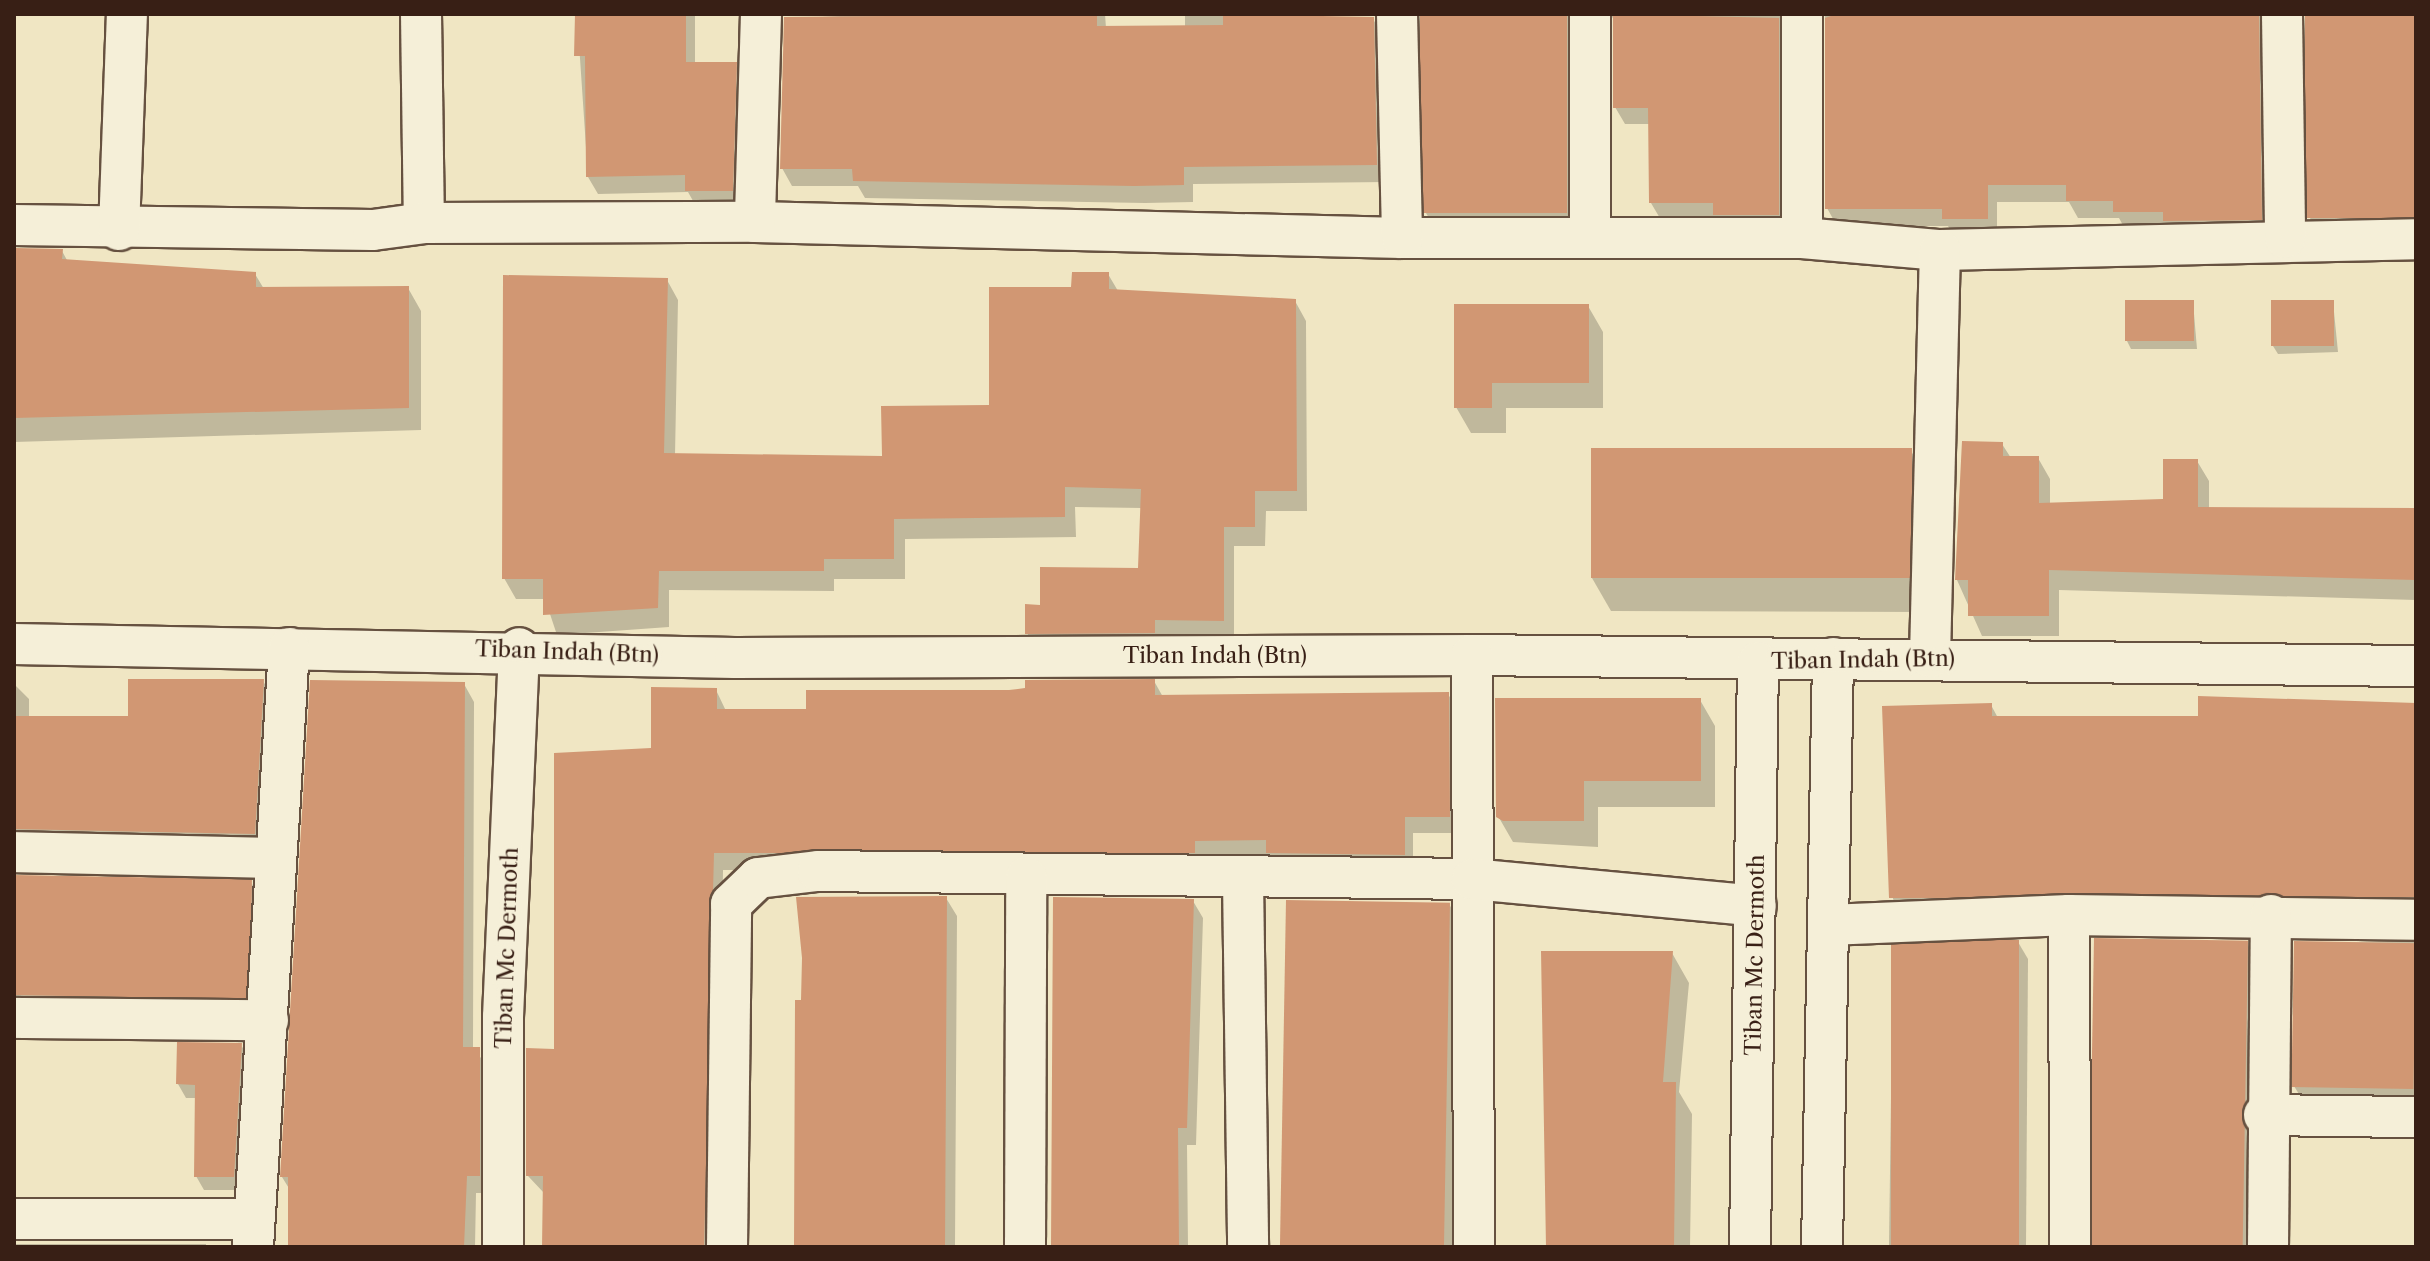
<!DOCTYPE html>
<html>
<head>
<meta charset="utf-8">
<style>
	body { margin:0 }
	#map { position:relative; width:2430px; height:1261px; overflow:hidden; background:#f0e6c3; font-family:"Libre Caslon Text",serif }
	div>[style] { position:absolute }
	.shadow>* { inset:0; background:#0003; transform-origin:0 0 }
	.building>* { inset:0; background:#d19773; transform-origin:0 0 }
	.roads { filter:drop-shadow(2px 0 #665140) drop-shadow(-2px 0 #665140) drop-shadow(0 2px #665140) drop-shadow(0 -2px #665140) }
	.minor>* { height:40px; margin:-20px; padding:0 20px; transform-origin:20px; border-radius:20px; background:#f5efd8 }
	span { translate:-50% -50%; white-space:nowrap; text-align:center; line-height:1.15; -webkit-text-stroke:8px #f5efd8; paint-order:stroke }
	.street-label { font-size:22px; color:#381f15 }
	.frame { position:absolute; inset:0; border:16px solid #381f15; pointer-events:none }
</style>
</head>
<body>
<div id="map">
	<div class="shadow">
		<i style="clip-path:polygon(577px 14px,695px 14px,695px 64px,735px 64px,745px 81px,742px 208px,697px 208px,688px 192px,598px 194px,588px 177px)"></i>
		<i style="clip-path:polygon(876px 14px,1105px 14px,1106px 28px,1185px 27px,1185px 14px,1373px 19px,1383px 37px,1387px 182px,1193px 184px,1193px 202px,1145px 203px,865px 198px,858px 186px,792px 186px,782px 168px,786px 19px)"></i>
		<i style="clip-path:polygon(1418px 14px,1586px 14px,1576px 226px,1436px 230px,1426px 213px)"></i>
		<i style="clip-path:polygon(1609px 14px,1798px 14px,1788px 232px,1661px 220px,1651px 203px,1650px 124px,1625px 124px,1615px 107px,1615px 20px)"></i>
		<i style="clip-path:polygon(2278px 14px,2271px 236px,2125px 229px,2119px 218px,2078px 218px,2069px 202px,1997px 202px,1997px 236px,1954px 236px,1948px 226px,1837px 226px,1827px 208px,1825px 14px)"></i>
		<i style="clip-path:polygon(2416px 14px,2416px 233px,2320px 235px,2310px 218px,2305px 14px)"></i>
		<i style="clip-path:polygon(62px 251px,68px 262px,255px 274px,264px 289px,408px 288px,421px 311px,421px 430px,14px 442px,14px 252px)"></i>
		<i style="clip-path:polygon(1108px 274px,1118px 291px,1295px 301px,1306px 321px,1307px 511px,1266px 511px,1265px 546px,1234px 546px,1234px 641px,1039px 653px,1027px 633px,1042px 607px,1140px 570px,1142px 508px,1075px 507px,1076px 537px,905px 539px,905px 579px,834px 579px,834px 591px,669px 590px,669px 627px,557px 635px,545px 599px,516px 599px,504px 578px,667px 280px,678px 300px,675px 455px,884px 459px,991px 407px,1073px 289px)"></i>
		<i style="clip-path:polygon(2193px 302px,2197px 349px,2131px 349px,2127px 341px)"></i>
		<i style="clip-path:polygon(2333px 302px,2338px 352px,2278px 354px,2273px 346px)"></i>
		<i style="clip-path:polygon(1588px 306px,1603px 332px,1603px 408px,1506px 408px,1506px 433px,1471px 433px,1456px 407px)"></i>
		<i style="clip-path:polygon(2002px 444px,2011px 458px,2038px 458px,2050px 479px,2050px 504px,2165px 501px,2197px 461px,2209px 481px,2209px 509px,2416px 510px,2416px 600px,2059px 590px,2059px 636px,1982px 636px,1957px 580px)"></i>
		<i style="clip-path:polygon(1911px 451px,1930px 484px,1927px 612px,1611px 611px,1592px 578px)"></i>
		<i style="clip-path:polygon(263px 681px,272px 696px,262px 849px,14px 846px,14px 684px,29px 699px,29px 718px,130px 718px)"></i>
		<i style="clip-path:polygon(1154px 681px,1163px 697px,1448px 694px,1458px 711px,1458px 833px,1413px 833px,1413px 872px,1278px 870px,1270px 856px,1203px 858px,1203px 869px,723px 870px,718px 1247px,544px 1247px,544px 1193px,528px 1176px,556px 1051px,653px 750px,716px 690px,726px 711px,808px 711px)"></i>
		<i style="clip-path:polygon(464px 684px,474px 702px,473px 1049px,489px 1067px,489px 1193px,476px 1193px,475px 1247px,290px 1247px,290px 1190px,282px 1177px)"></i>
		<i style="clip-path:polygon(1700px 700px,1715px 726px,1715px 807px,1598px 807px,1598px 847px,1513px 842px,1498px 816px)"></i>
		<i style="clip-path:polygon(1991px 705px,1998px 718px,2200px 718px,2416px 705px,2416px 916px,1903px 916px,1893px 899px,1884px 708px)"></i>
		<i style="clip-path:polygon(14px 877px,251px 882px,259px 897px,253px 1011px,14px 1013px)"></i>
		<i style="clip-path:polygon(946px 898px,957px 916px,955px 1247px,795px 1247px,804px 932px,798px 899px)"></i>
		<i style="clip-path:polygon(1193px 901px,1203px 918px,1196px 1145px,1187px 1145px,1188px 1247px,1053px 1247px)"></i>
		<i style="clip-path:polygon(1449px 904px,1459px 921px,1465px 1247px,1282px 1247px,1288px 1155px)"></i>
		<i style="clip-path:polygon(2018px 942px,2028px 959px,2026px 1247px,1889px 1247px,1893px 947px)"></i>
		<i style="clip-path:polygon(2416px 942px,2416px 1106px,2305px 1104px,2294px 1086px,2296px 943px)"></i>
		<i style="clip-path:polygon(2247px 943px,2256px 960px,2253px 1247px,2096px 1247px)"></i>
		<i style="clip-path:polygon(1672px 953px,1689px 983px,1679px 1092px,1692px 1114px,1690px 1247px,1548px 1247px)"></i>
		<i style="clip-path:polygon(241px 1045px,249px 1058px,241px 1190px,204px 1190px,196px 1176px,197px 1098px,186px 1098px,178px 1084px)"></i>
		<i style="left:14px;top:1244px;width:192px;height:3px"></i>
	</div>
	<div class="building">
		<i style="clip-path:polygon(575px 14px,686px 14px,686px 62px,737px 62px,733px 191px,685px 191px,685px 175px,586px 177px,585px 56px,574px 56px)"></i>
		<i style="clip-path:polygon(1097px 14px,1097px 26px,1223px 25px,1223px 14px,1374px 17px,1377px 165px,1184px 167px,1184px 185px,1134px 186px,853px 181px,852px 169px,780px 169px,784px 17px)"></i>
		<i style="left:1420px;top:14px;width:147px;height:199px"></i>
		<i style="clip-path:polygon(1613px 14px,1779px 18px,1779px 215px,1713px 215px,1713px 203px,1649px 203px,1648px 108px,1613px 108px)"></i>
		<i style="clip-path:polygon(1837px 14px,2259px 14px,2262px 220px,2163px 221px,2163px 212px,2113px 212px,2113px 201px,2066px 201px,2066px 185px,1988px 185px,1988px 219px,1942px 219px,1942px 209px,1825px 209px,1825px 18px)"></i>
		<i style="left:2305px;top:14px;width:111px;height:204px"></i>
		<i style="clip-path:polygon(15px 248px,63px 249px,62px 259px,256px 272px,256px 287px,409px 286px,409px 408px,14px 418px)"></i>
		<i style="clip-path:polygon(1072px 272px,1109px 272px,1109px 289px,1296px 299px,1297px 491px,1255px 491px,1255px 527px,1224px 527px,1224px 621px,1155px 620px,1155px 633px,1025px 634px,1025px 604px,1040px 605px,1040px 567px,1138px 568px,1141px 489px,1065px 487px,1065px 517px,894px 519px,894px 559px,824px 559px,824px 571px,659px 571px,658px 608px,543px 615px,543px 579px,502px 579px,503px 275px,668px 278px,664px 453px,882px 456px,881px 406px,989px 405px,989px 287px,1071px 287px)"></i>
		<i style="left:2125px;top:300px;width:69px;height:41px"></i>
		<i style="left:2271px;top:300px;width:63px;height:46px"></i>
		<i style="clip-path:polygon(1454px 304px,1589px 304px,1589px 383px,1492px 383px,1492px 408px,1454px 408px)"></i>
		<i style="clip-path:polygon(1962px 441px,2003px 442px,2003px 456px,2039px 456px,2039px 503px,2163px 499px,2163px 459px,2198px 459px,2198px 507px,2416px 508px,2416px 580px,2049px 570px,2049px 616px,1968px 616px,1968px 580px,1955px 580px)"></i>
		<i style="left:1591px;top:448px;width:321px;height:130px"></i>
		<i style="clip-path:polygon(128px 679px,264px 679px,255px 834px,14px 829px,14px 716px,128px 716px)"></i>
		<i style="clip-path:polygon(1155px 679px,1155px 695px,1449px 692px,1450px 817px,1405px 817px,1405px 855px,1266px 853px,1266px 840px,1195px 841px,1195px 853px,714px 853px,704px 1247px,542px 1247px,543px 1176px,526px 1176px,526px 1048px,554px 1049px,554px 753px,651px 748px,651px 687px,717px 688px,717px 709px,806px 709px,806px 690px,1009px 690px,1025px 688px,1025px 680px)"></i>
		<i style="clip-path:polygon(310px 680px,465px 682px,463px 1047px,480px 1047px,480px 1176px,467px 1176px,464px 1247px,288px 1247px,288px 1177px,280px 1177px)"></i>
		<i style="clip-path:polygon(2198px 696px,2416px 703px,2416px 897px,1889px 898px,1882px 706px,1992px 703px,1992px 716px,2198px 716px)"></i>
		<i style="clip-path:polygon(1495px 698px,1701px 698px,1701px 781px,1584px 781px,1584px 821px,1503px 821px,1496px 817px)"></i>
		<i style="left:14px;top:875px;width:238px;height:120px;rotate:1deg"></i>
		<i style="clip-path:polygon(947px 896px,945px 1247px,794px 1247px,795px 1000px,801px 1000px,802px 958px,796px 897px)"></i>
		<i style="clip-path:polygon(1053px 897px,1194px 899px,1187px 1128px,1178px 1128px,1179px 1247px,1051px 1247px)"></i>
		<i style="left:1286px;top:900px;width:164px;height:347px;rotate:1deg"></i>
		<i style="left:2094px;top:938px;width:154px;height:309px;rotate:1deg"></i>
		<i style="left:2019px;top:940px;width:307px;height:128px;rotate:90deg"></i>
		<i style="left:2294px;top:941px;width:122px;height:146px;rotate:1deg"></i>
		<i style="clip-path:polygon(1541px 951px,1673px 951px,1663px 1082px,1676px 1082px,1674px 1247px,1546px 1247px)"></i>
		<i style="clip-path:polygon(177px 1042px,242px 1043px,234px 1177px,194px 1177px,195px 1085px,176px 1084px)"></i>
	</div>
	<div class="roads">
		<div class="minor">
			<i style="left:421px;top:14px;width:209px;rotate:89.2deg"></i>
			<i style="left:761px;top:14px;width:208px;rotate:91.7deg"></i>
			<i style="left:755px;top:222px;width:647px;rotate:1.42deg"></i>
			<i style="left:1402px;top:238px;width:400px"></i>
			<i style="left:1802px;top:238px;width:139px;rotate:5deg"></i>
			<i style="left:1940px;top:250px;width:476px;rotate:-1.3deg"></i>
			<i style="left:1397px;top:14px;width:224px;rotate:88.7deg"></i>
			<i style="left:1590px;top:14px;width:222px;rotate:90deg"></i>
			<i style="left:1802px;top:14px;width:224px;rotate:90deg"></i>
			<i style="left:2282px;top:14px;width:224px;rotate:89.2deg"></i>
			<i style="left:14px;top:225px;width:359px;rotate:0.8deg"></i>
			<i style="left:373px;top:230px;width:51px;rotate:-7.8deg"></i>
			<i style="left:424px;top:223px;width:331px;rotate:-0.2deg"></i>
			<i style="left:119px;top:230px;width:216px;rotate:-87.9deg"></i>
			<i style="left:14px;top:644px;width:721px;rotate:1.11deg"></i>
			<i style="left:735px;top:658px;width:737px;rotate:-0.23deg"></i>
			<i style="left:1472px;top:655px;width:944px;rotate:0.67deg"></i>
			<i style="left:1472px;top:655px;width:592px;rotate:89.81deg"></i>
			<i style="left:1930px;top:657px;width:407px;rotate:-88.6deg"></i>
			<i style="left:14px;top:852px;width:262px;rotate:1.3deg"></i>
			<i style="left:1243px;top:879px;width:368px;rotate:89.2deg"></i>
			<i style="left:2069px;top:915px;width:332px;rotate:89.8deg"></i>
			<i style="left:1828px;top:925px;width:241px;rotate:-2.4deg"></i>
			<i style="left:2069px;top:915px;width:347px;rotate:0.8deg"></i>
			<i style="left:14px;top:1018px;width:254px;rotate:0.5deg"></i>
			<i style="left:2264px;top:1115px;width:152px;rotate:0.8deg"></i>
			<i style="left:14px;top:1219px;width:240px"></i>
			<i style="left:253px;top:1247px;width:600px;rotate:-86.56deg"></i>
			<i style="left:503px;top:1247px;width:230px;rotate:-90deg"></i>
			<i style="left:503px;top:1017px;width:369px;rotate:-87.5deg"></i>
			<i style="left:727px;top:1247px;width:343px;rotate:-89.3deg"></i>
			<i style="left:731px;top:904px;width:37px;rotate:-44deg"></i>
			<i style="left:758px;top:878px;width:60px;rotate:-6.7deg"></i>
			<i style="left:818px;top:871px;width:654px;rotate:0.7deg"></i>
			<i style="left:1472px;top:879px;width:285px;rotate:5.4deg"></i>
			<i style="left:1025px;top:1247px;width:370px;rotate:-89.8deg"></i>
			<i style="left:1750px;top:1247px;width:585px;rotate:-89.22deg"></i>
			<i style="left:1822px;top:1247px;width:589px;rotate:-88.93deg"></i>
			<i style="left:2268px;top:1247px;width:332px;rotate:-89.5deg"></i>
		</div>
	</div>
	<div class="street-label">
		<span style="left:567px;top:652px;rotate:2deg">Tiban Indah (Btn)</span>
		<span style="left:1215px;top:656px">Tiban Indah (Btn)</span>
		<span style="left:1863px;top:660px;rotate:-1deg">Tiban Indah (Btn)</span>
		<span style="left:507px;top:948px;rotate:-88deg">Tiban Mc Dermoth</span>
		<span style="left:1755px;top:955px;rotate:-89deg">Tiban Mc Dermoth</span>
	</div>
	<div class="frame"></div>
</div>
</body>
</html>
